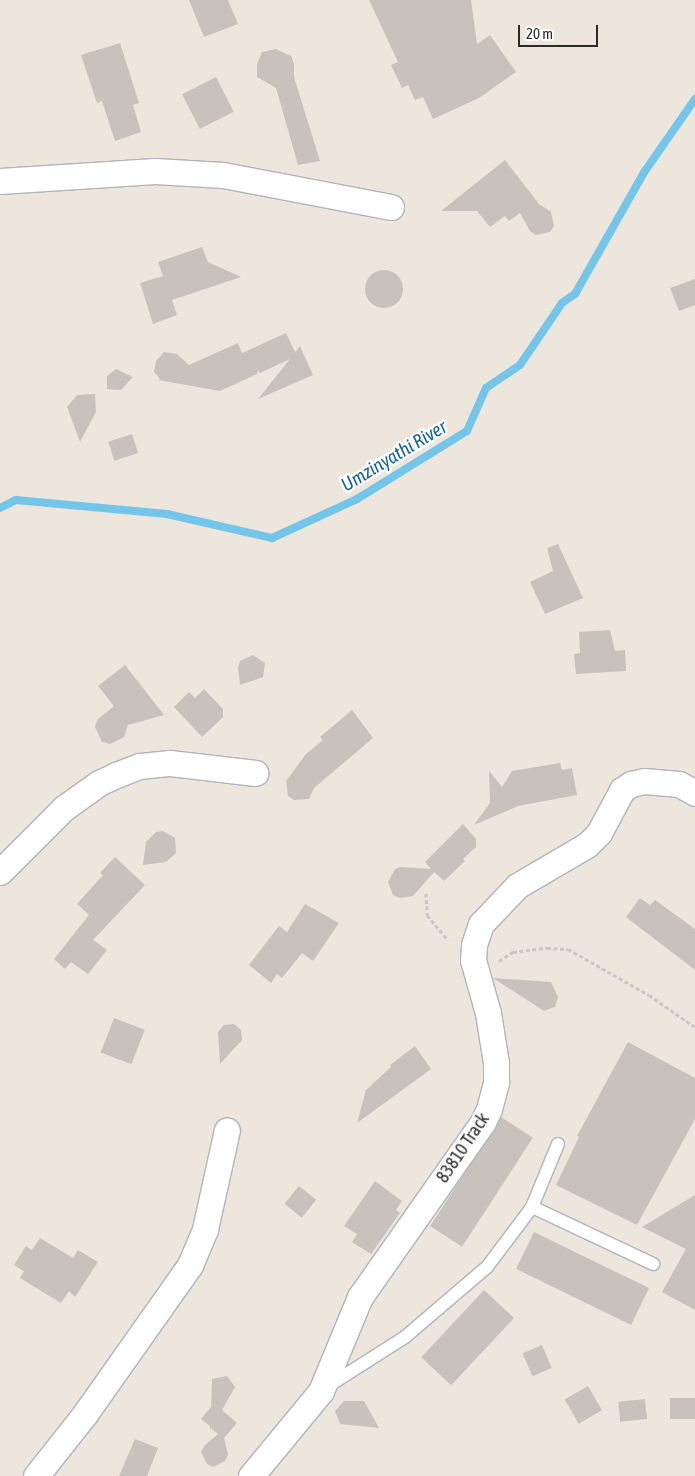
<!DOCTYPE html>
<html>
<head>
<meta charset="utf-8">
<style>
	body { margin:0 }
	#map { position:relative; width:695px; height:1476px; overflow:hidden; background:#ece6dd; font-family:"Asap Condensed",sans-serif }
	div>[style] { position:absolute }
	.stream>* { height:8px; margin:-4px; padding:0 4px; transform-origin:4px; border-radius:4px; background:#74c5ea }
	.building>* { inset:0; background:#c7c3bc; transform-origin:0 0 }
	.round { border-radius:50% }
	.path>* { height:3px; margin-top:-1.5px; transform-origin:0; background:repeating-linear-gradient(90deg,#c8c8c8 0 4px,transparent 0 6.5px) }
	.roads { filter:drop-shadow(1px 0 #b0b3be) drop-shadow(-1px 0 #b0b3be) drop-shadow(0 1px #b0b3be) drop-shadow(0 -1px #b0b3be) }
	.service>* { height:12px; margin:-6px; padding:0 6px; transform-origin:6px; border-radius:6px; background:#fff }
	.minor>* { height:25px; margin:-12.5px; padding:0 12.5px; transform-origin:12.5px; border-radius:12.5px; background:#fff }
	span { translate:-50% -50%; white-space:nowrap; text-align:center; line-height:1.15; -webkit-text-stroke:5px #fff; paint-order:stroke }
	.street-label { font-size:18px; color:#2a2a2a }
	.water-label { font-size:19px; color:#126396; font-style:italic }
	.scale { position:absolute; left:518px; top:25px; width:80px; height:22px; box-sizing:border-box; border:2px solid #2a2a2a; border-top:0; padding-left:6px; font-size:15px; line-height:18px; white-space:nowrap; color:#2a2a2a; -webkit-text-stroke:4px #fff; paint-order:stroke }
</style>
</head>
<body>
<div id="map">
	<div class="stream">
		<i style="left:0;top:508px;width:18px;rotate:-27deg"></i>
		<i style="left:16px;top:500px;width:152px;rotate:5.3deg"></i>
		<i style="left:167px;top:514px;width:108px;rotate:12.9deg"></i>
		<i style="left:272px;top:538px;width:94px;rotate:-24.6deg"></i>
		<i style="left:357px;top:499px;width:129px;rotate:-31.7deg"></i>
		<i style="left:467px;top:431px;width:47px;rotate:-66.2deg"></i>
		<i style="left:486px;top:388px;width:41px;rotate:-34.1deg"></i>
		<i style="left:520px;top:365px;width:75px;rotate:-55.9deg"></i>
		<i style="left:562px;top:303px;width:16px;rotate:-35deg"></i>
		<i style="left:575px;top:294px;width:142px;rotate:-60.4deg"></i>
		<i style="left:645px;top:171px;width:88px;rotate:-55.2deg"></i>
	</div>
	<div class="building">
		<i style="clip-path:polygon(189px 0,228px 0,238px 24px,204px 37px)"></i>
		<i style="clip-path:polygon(369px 0,471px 0,477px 44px,490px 35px,516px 72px,479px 98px,433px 119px,423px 97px,415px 100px,408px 85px,402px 88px,391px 65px,398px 62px)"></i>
		<i style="clip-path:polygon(120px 43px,139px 103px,133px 105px,141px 132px,115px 141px,102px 101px,97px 103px,81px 55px)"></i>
		<i style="clip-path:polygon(276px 49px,291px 56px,294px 64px,294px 77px,320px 161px,298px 165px,276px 88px,257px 77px,257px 64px,262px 52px)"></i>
		<i style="left:216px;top:77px;width:39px;height:38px;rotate:63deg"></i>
		<i style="clip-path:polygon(505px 160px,539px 204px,551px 212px,554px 226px,550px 232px,536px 235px,530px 231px,520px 213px,509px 221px,505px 216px,490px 227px,477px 211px,441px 211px)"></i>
		<i style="clip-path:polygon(202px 247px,208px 262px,241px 277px,172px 300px,177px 315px,153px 324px,140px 283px,163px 276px,158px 262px)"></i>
		<i class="round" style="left:365px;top:270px;width:38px;height:38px"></i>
		<i style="clip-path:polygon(695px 279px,695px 305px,679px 311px,670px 288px)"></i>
		<i style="clip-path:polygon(286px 333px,295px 352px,300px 346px,313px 375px,258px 399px,290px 359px,260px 373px,258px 370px,257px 374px,220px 391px,158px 380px,160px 379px,154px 372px,156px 361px,164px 352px,177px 354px,189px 365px,238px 343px,242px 353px)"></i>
		<i style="clip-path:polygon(116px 369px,133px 377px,121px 390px,107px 389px,107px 376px)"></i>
		<i style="clip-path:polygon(95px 394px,96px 412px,80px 442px,67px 407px,77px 395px)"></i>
		<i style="left:132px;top:434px;width:20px;height:25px;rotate:72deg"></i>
		<i style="clip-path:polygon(558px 544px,583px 598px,545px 614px,530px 582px,553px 571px,547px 548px)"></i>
		<i style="clip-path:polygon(610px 630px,615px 651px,625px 650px,626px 671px,576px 674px,574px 654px,580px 653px,579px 632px)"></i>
		<i style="clip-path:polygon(253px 655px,265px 663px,263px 677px,240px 685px,238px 668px,240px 661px)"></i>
		<i style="clip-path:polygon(125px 665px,164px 715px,128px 725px,124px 737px,110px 744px,102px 742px,95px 727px,97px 720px,114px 706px,98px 686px)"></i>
		<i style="clip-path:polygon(204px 689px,223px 709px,223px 717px,202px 737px,174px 707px,189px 692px,195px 698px)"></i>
		<i style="clip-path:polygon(352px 710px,373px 738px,314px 788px,309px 799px,294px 800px,288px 796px,286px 781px,306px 754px,323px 740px,320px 737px)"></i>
		<i style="clip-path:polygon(560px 763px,562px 770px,572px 768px,577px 795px,518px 806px,474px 825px,490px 803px,489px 771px,502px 787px,512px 771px)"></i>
		<i style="clip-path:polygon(463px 824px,476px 839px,476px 847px,463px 859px,465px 861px,444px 881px,434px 872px,413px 896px,400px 898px,393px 895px,388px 882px,395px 869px,401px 867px,431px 869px,425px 862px)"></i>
		<i style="clip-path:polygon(163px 831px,175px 838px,176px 853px,166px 862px,143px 865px,146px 842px,156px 832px)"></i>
		<i style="clip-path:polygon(115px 857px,145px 885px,93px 940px,107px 950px,88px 974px,71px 962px,65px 969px,54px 959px,89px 915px,77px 904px,103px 875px,100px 873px)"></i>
		<i style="clip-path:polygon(640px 898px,650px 905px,655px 900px,695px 929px,695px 970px,626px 917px)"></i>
		<i style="clip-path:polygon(305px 904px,339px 923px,313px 961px,302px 953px,282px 978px,277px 974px,271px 983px,249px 965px,279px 926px,287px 932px)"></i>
		<i style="clip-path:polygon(493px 978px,551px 982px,558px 997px,555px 1007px,544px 1011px)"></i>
		<i style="left:114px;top:1018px;width:33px;height:37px;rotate:21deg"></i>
		<i style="clip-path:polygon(234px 1024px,241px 1030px,242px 1040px,220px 1064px,218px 1032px,224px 1025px)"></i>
		<i style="clip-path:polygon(628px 1042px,695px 1078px,695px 1119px,637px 1225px,556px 1185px,579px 1137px,577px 1136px)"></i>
		<i style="clip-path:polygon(415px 1046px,431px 1069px,357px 1123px,366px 1090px,391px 1067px,390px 1065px)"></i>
		<i style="left:501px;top:1117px;width:38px;height:130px;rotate:33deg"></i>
		<i style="clip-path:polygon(375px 1181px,402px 1201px,396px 1210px,400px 1213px,371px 1254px,352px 1242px,357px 1234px,344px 1226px)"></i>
		<i style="left:299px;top:1186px;width:22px;height:23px;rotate:39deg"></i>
		<i style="clip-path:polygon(695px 1195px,695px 1310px,662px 1292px,686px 1249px,642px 1227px)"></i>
		<i style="left:534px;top:1232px;width:128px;height:41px;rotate:26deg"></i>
		<i style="clip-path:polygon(40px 1238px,73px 1258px,78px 1250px,98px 1262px,75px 1297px,69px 1291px,61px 1303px,20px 1278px,24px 1271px,14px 1265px,26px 1246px,32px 1250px)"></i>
		<i style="left:484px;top:1290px;width:41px;height:92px;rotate:43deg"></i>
		<i style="left:542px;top:1345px;width:25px;height:21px;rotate:67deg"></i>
		<i style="clip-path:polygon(227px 1376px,235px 1387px,222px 1410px,237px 1423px,224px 1438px,228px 1454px,225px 1461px,213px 1467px,207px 1464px,201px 1452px,204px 1446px,218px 1434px,211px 1428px,210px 1431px,210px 1426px,201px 1419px,211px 1407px,212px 1379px)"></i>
		<i style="left:588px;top:1386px;width:28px;height:27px;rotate:60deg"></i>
		<i style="left:695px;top:1398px;width:21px;height:25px;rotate:90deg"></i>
		<i style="left:645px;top:1399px;width:20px;height:27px;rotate:84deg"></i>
		<i style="clip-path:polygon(344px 1401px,364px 1401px,379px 1428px,340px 1424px,335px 1411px)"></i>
		<i style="clip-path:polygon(135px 1439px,158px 1448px,147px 1476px,119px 1476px)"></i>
	</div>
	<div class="path">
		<i style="left:426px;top:893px;width:22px;rotate:87deg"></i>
		<i style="left:427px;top:915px;width:33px;rotate:50deg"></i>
		<i style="left:499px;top:961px;width:17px;rotate:-33deg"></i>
		<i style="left:513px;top:952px;width:34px;rotate:-7deg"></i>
		<i style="left:547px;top:948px;width:21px;rotate:3deg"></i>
		<i style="left:568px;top:949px;width:93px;rotate:29.6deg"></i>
		<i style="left:649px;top:995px;width:56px;rotate:34.8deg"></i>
	</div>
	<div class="roads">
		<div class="service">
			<i style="left:532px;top:1207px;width:134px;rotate:25.2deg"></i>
			<i style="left:325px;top:1388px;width:95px;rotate:-32.5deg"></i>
			<i style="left:405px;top:1337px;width:108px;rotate:-40.5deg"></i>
			<i style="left:487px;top:1267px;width:75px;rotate:-53.1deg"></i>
			<i style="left:532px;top:1207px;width:68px;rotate:-67.6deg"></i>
		</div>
		<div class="minor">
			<i style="left:0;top:181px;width:155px;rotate:-3.7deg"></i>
			<i style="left:155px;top:171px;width:68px;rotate:3.4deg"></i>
			<i style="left:223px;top:175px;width:171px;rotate:10.8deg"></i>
			<i style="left:0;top:872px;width:91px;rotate:-45deg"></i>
			<i style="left:64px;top:808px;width:43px;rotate:-35.5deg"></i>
			<i style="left:99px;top:783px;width:19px;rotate:-25deg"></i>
			<i style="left:116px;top:775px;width:26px;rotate:-21deg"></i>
			<i style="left:140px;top:766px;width:30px;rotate:-6deg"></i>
			<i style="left:170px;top:763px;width:86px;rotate:6.7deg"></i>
			<i style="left:36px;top:1476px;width:79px;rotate:-51.7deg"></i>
			<i style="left:85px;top:1414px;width:182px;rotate:-54.8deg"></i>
			<i style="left:190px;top:1265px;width:39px;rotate:-67deg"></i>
			<i style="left:205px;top:1229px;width:101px;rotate:-77.5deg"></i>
			<i style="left:251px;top:1476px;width:110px;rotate:-50.5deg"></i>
			<i style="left:321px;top:1391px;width:102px;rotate:-67.5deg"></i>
			<i style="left:360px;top:1297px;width:214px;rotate:-54.9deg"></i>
			<i style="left:483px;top:1122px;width:14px;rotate:-65deg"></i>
			<i style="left:489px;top:1109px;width:28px;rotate:-75deg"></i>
			<i style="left:496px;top:1082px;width:19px;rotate:-90deg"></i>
			<i style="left:496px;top:1063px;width:51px;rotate:-99.1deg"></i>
			<i style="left:488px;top:1013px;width:55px;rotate:-105.8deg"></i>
			<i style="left:473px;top:960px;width:15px;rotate:-86deg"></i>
			<i style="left:474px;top:945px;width:22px;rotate:-72deg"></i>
			<i style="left:481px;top:924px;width:52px;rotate:-46.5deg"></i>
			<i style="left:517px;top:886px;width:81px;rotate:-30.4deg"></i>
			<i style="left:587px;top:845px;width:17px;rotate:-45deg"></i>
			<i style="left:599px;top:833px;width:49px;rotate:-61.9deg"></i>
			<i style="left:622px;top:790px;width:11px;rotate:-34deg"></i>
			<i style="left:631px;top:784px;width:13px;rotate:-13deg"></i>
			<i style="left:644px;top:781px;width:35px;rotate:5deg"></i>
			<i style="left:679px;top:784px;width:18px;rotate:29deg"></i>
		</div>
	</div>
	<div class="street-label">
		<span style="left:463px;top:1148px;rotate:-56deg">83810 Track</span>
	</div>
	<div class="water-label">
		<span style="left:394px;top:456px;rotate:-31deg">Umzinyathi River</span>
	</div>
	<div class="scale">20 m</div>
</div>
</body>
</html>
